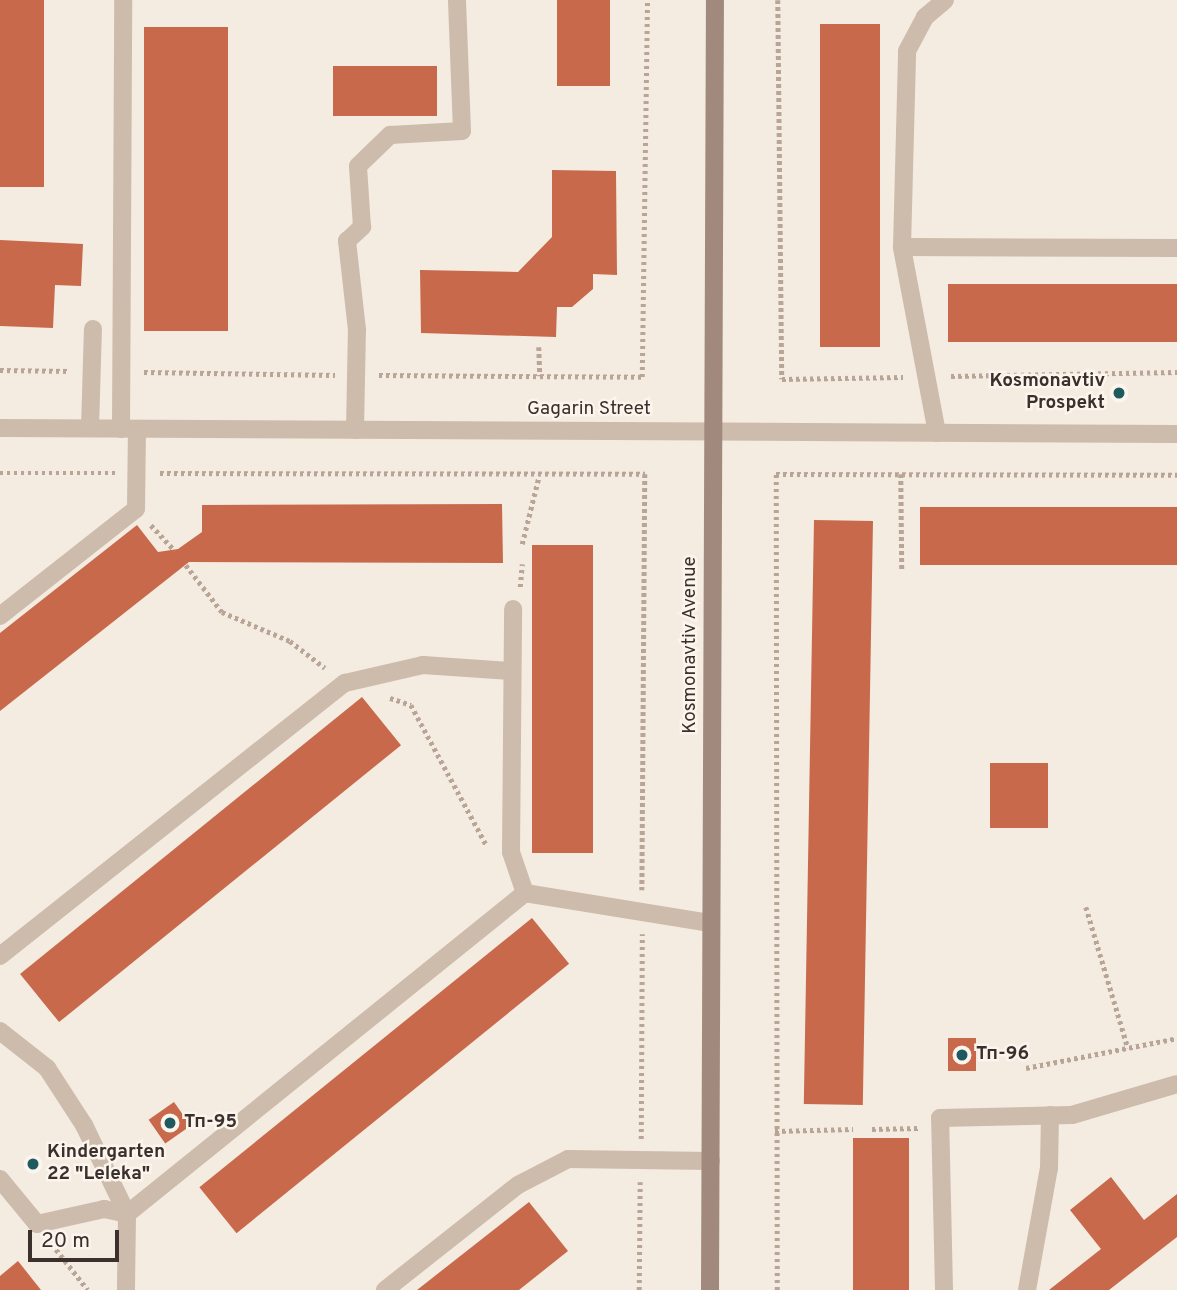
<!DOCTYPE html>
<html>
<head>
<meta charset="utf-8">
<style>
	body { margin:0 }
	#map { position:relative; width:1177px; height:1290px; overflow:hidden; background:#f4ebe1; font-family:Overpass,sans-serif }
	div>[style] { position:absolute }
	.building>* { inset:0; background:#c8694b; transform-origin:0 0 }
	.path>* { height:4.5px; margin-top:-2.25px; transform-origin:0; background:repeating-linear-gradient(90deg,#b9a596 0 3.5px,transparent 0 7px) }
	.service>* { height:18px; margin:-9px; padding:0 9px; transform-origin:9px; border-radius:9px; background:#cdbbac }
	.tertiary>* { height:18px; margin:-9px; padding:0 9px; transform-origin:9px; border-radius:9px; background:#cdbbac }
	.secondary>* { height:18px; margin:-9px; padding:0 9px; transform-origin:9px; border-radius:9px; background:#a18a7d }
	.dots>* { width:19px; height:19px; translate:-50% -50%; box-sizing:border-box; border:4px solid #fbf5ee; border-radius:50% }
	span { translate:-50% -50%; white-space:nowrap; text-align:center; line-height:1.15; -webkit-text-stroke:5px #fbf5ee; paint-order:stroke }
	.poi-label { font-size:19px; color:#3b302b; font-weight:700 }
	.right { translate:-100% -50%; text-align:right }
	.left { translate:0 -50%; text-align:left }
	.street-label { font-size:19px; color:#3b302b }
	.scale { position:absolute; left:28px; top:1230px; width:91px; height:32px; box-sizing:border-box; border:4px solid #3b302b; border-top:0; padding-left:9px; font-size:21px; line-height:24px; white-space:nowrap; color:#3b302b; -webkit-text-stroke:5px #fbf5ee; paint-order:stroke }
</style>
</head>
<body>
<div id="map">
	<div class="building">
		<i style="left:0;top:0;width:44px;height:187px"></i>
		<i style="left:557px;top:0;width:53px;height:86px"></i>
		<i style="left:820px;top:24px;width:60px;height:323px"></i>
		<i style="left:144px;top:27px;width:84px;height:304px"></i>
		<i style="left:333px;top:66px;width:104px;height:50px"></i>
		<i style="clip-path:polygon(552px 170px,616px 171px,617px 275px,593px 274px,593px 289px,572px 307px,557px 307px,556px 337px,421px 333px,420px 270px,518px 272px,552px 237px)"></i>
		<i style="clip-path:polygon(0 240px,83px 244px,81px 286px,55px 285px,53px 328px,0 326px)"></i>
		<i style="left:948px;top:284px;width:229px;height:58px"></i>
		<i style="clip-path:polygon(502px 504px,503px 563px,189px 562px,0 711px,0 633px,137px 525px,158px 552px,178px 549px,202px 532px,202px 505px)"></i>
		<i style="left:920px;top:507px;width:257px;height:58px"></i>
		<i style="left:814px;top:520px;width:59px;height:584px;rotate:1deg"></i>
		<i style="left:532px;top:545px;width:61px;height:308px"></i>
		<i style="left:362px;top:697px;width:62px;height:440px;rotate:51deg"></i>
		<i style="left:1048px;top:763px;width:65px;height:58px;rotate:90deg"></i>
		<i style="left:532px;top:918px;width:59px;height:428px;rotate:51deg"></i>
		<i style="left:948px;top:1038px;width:28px;height:33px"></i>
		<i style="left:174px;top:1102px;width:29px;height:31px;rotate:55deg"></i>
		<i style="left:853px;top:1138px;width:56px;height:152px"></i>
		<i style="clip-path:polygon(1111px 1177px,1144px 1220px,1177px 1194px,1177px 1237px,1109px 1290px,1049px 1290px,1101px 1249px,1070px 1210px)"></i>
		<i style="clip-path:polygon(529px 1202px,568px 1251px,519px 1290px,417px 1290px)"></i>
		<i style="clip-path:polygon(18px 1261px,41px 1290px,0 1290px,0 1276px)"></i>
	</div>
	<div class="path">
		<i style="left:778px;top:0;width:379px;rotate:89.4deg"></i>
		<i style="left:782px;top:379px;width:121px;rotate:-0.9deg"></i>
		<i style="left:539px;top:347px;width:29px;rotate:88deg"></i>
		<i style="left:0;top:370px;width:69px;rotate:0.8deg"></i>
		<i style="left:144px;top:372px;width:191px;rotate:0.9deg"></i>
		<i style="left:379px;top:375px;width:263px;rotate:0.4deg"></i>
		<i style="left:642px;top:377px;width:377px;rotate:-89.2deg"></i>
		<i style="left:951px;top:376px;width:226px;rotate:-1deg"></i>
		<i style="left:0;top:473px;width:116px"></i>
		<i style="left:160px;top:473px;width:485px;rotate:0.1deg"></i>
		<i style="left:645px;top:474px;width:416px;rotate:90.4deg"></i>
		<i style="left:901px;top:474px;width:96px;rotate:89.4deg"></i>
		<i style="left:151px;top:525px;width:35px;rotate:47deg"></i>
		<i style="left:522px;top:544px;width:70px;rotate:-76deg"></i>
		<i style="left:186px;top:565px;width:59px;rotate:52.5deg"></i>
		<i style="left:222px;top:612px;width:74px;rotate:23.1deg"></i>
		<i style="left:290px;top:641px;width:44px;rotate:37.6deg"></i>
		<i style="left:520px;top:587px;width:23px;rotate:-85deg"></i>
		<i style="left:390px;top:698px;width:22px;rotate:18deg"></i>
		<i style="left:411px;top:705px;width:160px;rotate:61.7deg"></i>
		<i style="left:1086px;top:907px;width:147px;rotate:73.4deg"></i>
		<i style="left:1026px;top:1068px;width:154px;rotate:-11.2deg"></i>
		<i style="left:872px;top:1129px;width:46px;rotate:-1.2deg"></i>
		<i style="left:775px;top:1131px;width:78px;rotate:-1.5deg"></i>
		<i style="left:641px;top:1139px;width:205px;rotate:-89.7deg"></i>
		<i style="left:52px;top:1244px;width:58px;rotate:52deg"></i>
		<i style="left:639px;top:1290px;width:108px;rotate:-89.5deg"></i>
		<i style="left:777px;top:1290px;width:816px;rotate:-90.07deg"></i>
		<i style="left:776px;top:474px;width:401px;rotate:0.1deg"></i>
	</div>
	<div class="service">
		<i style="left:902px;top:247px;width:275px;rotate:0.2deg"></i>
		<i style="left:90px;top:428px;width:99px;rotate:-88.3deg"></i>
		<i style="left:121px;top:429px;width:429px;rotate:-89.7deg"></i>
		<i style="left:355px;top:430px;width:100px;rotate:-88.9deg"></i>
		<i style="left:357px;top:330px;width:90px;rotate:-96.4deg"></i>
		<i style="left:347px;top:241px;width:21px;rotate:-43deg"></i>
		<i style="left:362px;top:227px;width:61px;rotate:-93.8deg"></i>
		<i style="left:358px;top:166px;width:45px;rotate:-44.1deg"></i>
		<i style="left:390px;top:135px;width:72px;rotate:-3.2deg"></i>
		<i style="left:462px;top:131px;width:131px;rotate:-92.2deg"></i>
		<i style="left:937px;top:433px;width:189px;rotate:-100.7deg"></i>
		<i style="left:902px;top:247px;width:196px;rotate:-88.5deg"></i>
		<i style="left:907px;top:51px;width:38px;rotate:-62deg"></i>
		<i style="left:925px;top:17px;width:26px;rotate:-40deg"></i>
		<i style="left:0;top:616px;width:173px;rotate:-38.2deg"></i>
		<i style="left:136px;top:509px;width:80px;rotate:-89.3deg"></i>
		<i style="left:525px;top:893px;width:188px;rotate:9.2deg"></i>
		<i style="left:0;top:956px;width:440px;rotate:-38.4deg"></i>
		<i style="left:345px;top:683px;width:80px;rotate:-13deg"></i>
		<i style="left:423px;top:665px;width:89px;rotate:3.9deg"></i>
		<i style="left:0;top:1031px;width:60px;rotate:38.2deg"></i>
		<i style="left:47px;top:1068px;width:68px;rotate:57deg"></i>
		<i style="left:84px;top:1125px;width:99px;rotate:64.2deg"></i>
		<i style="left:127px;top:1214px;width:76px;rotate:90.8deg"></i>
		<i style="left:0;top:1179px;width:58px;rotate:50.6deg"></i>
		<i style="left:37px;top:1224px;width:69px;rotate:-12.6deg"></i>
		<i style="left:104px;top:1209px;width:24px;rotate:12deg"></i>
		<i style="left:127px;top:1214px;width:511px;rotate:-38.89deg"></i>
		<i style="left:525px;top:893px;width:43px;rotate:-108.9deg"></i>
		<i style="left:511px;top:852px;width:243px;rotate:-89.5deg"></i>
		<i style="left:385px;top:1290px;width:169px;rotate:-38.3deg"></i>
		<i style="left:518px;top:1185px;width:56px;rotate:-27.5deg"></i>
		<i style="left:568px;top:1159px;width:143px;rotate:0.8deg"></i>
		<i style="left:944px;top:1290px;width:172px;rotate:-91.3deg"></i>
		<i style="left:940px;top:1118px;width:132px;rotate:-1.3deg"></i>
		<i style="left:1072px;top:1115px;width:109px;rotate:-16.4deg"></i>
		<i style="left:1027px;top:1290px;width:124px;rotate:-79.8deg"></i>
		<i style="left:1049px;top:1168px;width:53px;rotate:-88.9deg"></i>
	</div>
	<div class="tertiary">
		<i style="left:0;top:428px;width:1177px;rotate:0.29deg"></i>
	</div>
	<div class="secondary">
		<i style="left:710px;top:1290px;width:1290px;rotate:-89.78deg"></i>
	</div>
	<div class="dots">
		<i style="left:1119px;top:393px;background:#1f5a5e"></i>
		<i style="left:962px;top:1055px;background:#1f5a5e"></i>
		<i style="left:170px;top:1123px;background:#1f5a5e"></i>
		<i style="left:33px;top:1164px;background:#1f5a5e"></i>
	</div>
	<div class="poi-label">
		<span class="right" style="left:1105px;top:393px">Kosmonavtiv<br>Prospekt</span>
		<span class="left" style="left:976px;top:1055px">Тп-96</span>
		<span class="left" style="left:184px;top:1123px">Тп-95</span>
		<span class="left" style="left:47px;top:1164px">Kindergarten<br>22 "Leleka"</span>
	</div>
	<div class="street-label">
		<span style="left:589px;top:410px">Gagarin Street</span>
		<span style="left:691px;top:645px;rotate:-90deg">Kosmonavtiv Avenue</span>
	</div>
	<div class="scale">20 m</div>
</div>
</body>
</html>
